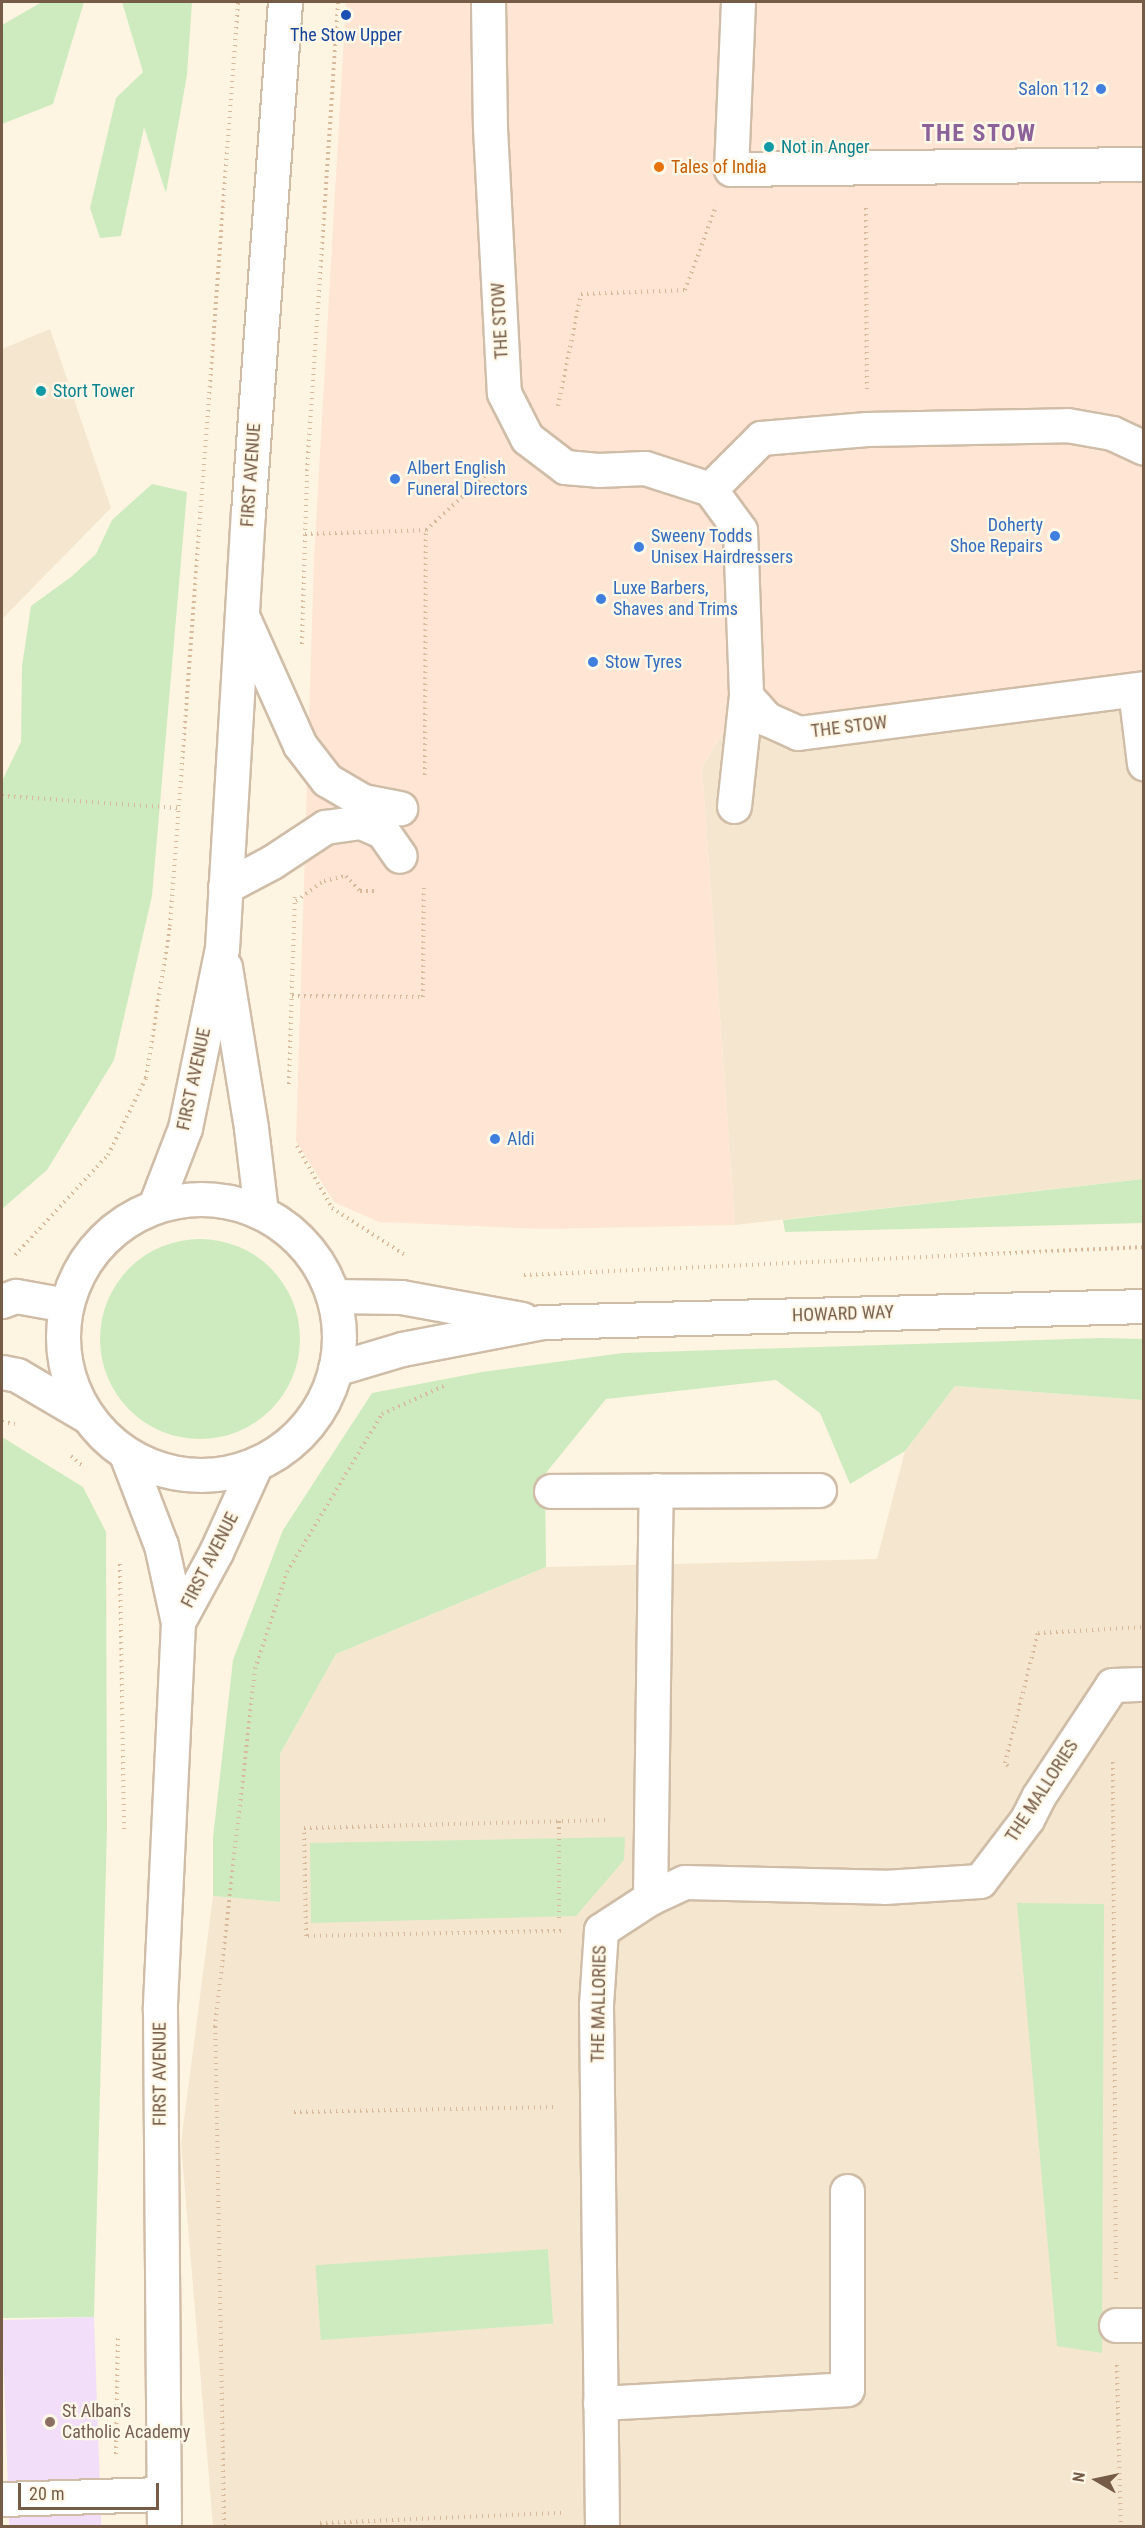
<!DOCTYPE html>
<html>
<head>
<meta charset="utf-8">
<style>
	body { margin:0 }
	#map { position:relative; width:1145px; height:2528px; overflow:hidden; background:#fdf5e1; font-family:"Roboto Condensed",sans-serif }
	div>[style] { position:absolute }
	.residential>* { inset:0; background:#f5e7cf }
	.commercial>* { inset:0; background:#fee5d4 }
	.education>* { inset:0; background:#f2def9; transform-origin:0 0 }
	.green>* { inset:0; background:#cdebbf; transform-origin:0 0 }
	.round { border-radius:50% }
	.path>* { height:4px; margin-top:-2px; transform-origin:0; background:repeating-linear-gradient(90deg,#d9b99b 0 1.5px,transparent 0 6px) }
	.roads { filter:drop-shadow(2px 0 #cfbda8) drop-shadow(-2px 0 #cfbda8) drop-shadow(0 2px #cfbda8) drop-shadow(0 -2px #cfbda8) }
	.minor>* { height:33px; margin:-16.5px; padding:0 16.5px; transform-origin:16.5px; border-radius:16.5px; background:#fff }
	.minor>.ring { margin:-16.5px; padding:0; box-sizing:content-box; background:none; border:33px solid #fff; border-radius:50% }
	.dots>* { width:16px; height:16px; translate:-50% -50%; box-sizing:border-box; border:3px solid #fff8e9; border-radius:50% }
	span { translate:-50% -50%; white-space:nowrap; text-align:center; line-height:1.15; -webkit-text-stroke:4.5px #fff8e9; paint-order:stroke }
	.transit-label { font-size:18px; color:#164399 }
	.shop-label { font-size:18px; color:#366cbe }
	.right { translate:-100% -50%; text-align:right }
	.left { translate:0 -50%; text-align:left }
	.culture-label { font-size:18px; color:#0d838f }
	.food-label { font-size:18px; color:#c56008 }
	.street-label { font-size:18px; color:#765c47 }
	.education-label { font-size:18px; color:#785e54 }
	.district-label { font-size:24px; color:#8c629a; font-weight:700; letter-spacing:1.5px }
	.frame { position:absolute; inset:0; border:3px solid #765c47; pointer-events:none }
	.north { position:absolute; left:1067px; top:2450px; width:60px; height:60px; -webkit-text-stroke:4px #fff8e9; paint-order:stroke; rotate:279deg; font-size:16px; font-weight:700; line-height:24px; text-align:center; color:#765c47 }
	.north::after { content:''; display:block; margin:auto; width:21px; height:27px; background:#765c47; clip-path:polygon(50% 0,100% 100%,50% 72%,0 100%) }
	.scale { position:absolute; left:18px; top:2483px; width:141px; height:27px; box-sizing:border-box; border:3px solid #765c47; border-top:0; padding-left:8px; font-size:18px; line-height:21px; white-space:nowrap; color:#765c47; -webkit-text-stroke:4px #fff8e9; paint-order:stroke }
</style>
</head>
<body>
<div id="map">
	<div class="residential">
		<i style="clip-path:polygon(50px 329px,111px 508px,2px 619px,2px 349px)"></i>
		<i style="clip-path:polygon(1143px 688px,1143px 1179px,735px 1225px,702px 767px,746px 696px)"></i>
		<i style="clip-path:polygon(evenodd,955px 1386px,1143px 1400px,1143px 2526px,213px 2526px,181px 2143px,213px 1896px,280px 1902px,280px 1754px,336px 1654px,546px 1567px,877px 1559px,905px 1451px,955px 1386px,548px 2249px,553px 2324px,320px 2338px,548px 2249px)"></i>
	</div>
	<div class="commercial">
		<i style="clip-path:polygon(346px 2px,1143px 2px,1143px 688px,798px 733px,745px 697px,702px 767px,735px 1225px,543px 1229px,379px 1222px,334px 1202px,296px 1141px,314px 558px)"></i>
	</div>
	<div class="education">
		<i style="left:94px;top:2317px;width:209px;height:92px;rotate:88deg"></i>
	</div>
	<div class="green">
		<i style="clip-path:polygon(42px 2px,84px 2px,53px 104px,2px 124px,2px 25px)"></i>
		<i style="clip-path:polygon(122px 2px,192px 2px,187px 75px,166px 193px,144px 127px,121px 236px,100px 238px,90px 208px,116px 98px,143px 72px)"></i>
		<i style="clip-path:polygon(152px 484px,187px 492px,152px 896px,114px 1060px,47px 1170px,2px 1209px,2px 781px,21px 742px,22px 666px,31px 606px,71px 577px,96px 554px,112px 520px)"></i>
		<i style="clip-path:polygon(1143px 1179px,1143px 1223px,785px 1232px,783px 1220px)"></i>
		<i class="round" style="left:100px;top:1239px;width:200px;height:200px"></i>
		<i style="clip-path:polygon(1102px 1338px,1143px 1339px,1143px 1400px,955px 1386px,905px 1451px,850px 1484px,820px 1413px,776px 1380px,606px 1399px,545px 1474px,546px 1567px,336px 1654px,280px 1754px,280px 1902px,213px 1896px,213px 1838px,233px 1660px,283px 1530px,372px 1393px,482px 1372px,623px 1353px)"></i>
		<i style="clip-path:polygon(2px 1437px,83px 1487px,106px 1532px,107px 1829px,94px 2317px,2px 2318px)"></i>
		<i style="clip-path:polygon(625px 1837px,624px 1860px,576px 1916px,311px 1923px,310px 1843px)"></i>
		<i style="clip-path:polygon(1017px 1903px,1104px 1904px,1102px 2353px,1057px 2346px)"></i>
		<i style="left:548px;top:2249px;width:75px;height:233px;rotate:86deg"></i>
	</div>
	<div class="path">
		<i style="left:866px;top:208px;width:181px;rotate:89.7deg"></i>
		<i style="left:558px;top:406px;width:114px;rotate:-78.4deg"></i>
		<i style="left:581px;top:294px;width:104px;rotate:-2.2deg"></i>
		<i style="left:685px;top:290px;width:90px;rotate:-69.7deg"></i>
		<i style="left:305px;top:534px;width:121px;rotate:-1.9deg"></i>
		<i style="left:426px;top:530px;width:96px;rotate:-42.5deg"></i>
		<i style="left:302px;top:644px;width:173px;rotate:-88.3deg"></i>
		<i style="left:307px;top:471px;width:470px;rotate:-86.2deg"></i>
		<i style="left:425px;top:775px;width:245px;rotate:-89.8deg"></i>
		<i style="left:2px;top:796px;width:177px;rotate:3.9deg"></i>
		<i style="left:296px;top:901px;width:34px;rotate:-36deg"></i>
		<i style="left:324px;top:881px;width:23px;rotate:-13deg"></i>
		<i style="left:346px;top:876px;width:21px;rotate:47deg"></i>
		<i style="left:360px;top:891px;width:17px"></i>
		<i style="left:292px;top:996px;width:131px;rotate:0.4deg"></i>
		<i style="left:423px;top:997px;width:109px;rotate:-89.5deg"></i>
		<i style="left:289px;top:1084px;width:187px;rotate:-88.2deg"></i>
		<i style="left:297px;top:1146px;width:71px;rotate:60.6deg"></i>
		<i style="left:332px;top:1208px;width:87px;rotate:32.8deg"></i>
		<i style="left:15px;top:1255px;width:137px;rotate:-47.1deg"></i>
		<i style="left:108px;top:1155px;width:86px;rotate:-63.7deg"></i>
		<i style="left:146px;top:1078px;width:154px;rotate:-81deg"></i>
		<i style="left:170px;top:926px;width:926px;rotate:-85.79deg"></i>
		<i style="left:524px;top:1275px;width:621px;rotate:-2.59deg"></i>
		<i style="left:2px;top:1422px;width:13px;rotate:9deg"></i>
		<i style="left:71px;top:1456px;width:18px;rotate:41deg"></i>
		<i style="left:120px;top:1564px;width:266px;rotate:89.1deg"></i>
		<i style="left:1113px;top:1762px;width:521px;rotate:89.67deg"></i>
		<i style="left:1008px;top:1766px;width:4px;rotate:-135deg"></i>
		<i style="left:1005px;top:1763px;width:134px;rotate:-75.8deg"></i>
		<i style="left:1038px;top:1633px;width:106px;rotate:-3.2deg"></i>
		<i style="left:559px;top:1821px;width:98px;rotate:90deg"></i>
		<i style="left:561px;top:1931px;width:255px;rotate:178.9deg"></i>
		<i style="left:306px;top:1936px;width:108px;rotate:-91.1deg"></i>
		<i style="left:304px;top:1828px;width:306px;rotate:-1.5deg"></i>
		<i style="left:294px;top:2112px;width:261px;rotate:-1.1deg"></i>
		<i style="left:1117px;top:2365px;width:161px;rotate:88.6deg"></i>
		<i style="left:116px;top:2454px;width:119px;rotate:-89deg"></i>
		<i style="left:320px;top:2523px;width:242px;rotate:-2.4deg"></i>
		<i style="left:224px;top:2526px;width:499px;rotate:-91deg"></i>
		<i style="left:215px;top:2027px;width:360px;rotate:-83.6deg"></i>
		<i style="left:255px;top:1669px;width:102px;rotate:-71.7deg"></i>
		<i style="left:287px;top:1572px;width:184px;rotate:-59deg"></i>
		<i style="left:382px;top:1414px;width:70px;rotate:-24.4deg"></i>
	</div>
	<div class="roads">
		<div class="minor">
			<i style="left:488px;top:2px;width:126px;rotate:89.1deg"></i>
			<i style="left:490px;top:128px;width:265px;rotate:87deg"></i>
			<i style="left:504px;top:393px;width:51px;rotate:62.9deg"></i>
			<i style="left:527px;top:438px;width:48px;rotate:37.3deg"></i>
			<i style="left:565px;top:467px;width:33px;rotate:5deg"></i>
			<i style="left:598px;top:470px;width:47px;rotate:-2.4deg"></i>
			<i style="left:645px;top:468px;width:68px;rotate:17.9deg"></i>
			<i style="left:710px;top:489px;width:51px;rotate:53.8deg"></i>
			<i style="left:740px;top:530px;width:166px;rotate:87.9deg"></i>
			<i style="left:746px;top:696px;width:31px;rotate:48deg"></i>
			<i style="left:767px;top:719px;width:34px;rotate:24deg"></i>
			<i style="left:798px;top:733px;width:349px;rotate:-7.4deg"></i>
			<i style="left:738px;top:2px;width:167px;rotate:92.4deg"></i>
			<i style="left:731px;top:169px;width:413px;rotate:-0.7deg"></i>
			<i style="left:710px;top:489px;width:72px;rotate:-45deg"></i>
			<i style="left:761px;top:438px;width:106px;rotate:-4.9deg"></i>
			<i style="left:867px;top:429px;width:200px;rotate:-1.1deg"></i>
			<i style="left:1067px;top:425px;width:46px;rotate:10.1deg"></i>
			<i style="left:1112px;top:433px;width:35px;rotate:25deg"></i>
			<i style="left:244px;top:620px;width:137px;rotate:65.9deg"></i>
			<i style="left:300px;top:745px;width:44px;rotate:52.4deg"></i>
			<i style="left:327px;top:780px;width:42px;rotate:30.3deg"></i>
			<i style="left:363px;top:801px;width:38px;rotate:11deg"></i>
			<i style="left:1135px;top:690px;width:74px;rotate:83deg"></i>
			<i style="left:734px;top:806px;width:111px;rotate:-83.8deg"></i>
			<i style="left:225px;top:887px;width:53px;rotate:-28deg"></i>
			<i style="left:272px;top:862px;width:64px;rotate:-33.4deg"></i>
			<i style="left:325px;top:827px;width:36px;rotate:-8deg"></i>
			<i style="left:361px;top:822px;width:24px;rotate:24deg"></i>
			<i style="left:383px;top:832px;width:29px;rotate:55deg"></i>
			<i style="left:225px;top:967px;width:163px;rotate:80.8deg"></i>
			<i style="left:251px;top:1128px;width:85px;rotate:83.2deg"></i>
			<i class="ring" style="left:63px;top:1199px;width:243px;height:243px"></i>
			<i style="left:155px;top:1206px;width:84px;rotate:-69deg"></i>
			<i style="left:185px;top:1128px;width:184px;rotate:-78.4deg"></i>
			<i style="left:222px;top:948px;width:436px;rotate:-86.6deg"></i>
			<i style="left:248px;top:513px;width:512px;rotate:-85.86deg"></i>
			<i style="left:333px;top:1296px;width:68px;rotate:0.8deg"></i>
			<i style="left:401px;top:1297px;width:123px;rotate:10.3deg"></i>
			<i style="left:2px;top:1301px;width:15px;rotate:-20deg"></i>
			<i style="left:16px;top:1296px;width:51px;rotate:10.2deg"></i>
			<i style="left:335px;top:1369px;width:70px;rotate:-16.6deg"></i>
			<i style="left:402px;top:1349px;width:143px;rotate:-10.9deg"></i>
			<i style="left:542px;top:1322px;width:602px;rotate:-1.52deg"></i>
			<i style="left:2px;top:1372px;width:15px;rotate:11deg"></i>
			<i style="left:17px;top:1375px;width:81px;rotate:30.4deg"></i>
			<i style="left:126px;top:1454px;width:97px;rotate:69deg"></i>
			<i style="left:161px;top:1545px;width:79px;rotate:77.6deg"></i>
			<i style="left:178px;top:1622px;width:388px;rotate:92.7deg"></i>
			<i style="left:160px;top:2010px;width:516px;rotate:89.56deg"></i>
			<i style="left:551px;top:1491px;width:268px;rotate:-0.2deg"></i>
			<i style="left:178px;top:1622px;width:80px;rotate:-61.5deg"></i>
			<i style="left:216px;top:1552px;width:97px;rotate:-65.6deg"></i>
			<i style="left:650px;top:1898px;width:408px;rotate:-89.2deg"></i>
			<i style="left:1116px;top:2325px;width:28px"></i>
			<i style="left:600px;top:2403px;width:247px;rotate:-3.2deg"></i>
			<i style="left:847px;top:2389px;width:198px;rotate:-90deg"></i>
			<i style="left:2px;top:2499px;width:161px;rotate:-1.8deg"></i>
			<i style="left:602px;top:2526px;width:521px;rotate:-90.66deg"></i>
			<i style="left:596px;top:2005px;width:75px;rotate:-86.2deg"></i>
			<i style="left:601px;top:1930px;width:59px;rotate:-33.1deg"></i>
			<i style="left:650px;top:1898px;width:38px;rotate:-25deg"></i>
			<i style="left:685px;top:1882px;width:199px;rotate:1.4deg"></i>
			<i style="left:884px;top:1887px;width:96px;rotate:-3.6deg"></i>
			<i style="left:980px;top:1881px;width:78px;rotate:-52.8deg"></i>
			<i style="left:1027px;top:1819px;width:25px;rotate:-63deg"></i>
			<i style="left:1038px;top:1797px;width:134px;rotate:-56.5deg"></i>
			<i style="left:1112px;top:1685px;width:32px;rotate:-2deg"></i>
		</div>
	</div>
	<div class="dots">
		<i style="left:346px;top:15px;background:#1a4fb4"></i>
		<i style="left:1101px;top:89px;background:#3f7fe0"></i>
		<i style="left:769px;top:147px;background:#0f9aa8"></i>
		<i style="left:659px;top:167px;background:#e8710a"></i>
		<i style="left:41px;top:391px;background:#0f9aa8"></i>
		<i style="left:395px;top:479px;background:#3f7fe0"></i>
		<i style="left:1055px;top:536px;background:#3f7fe0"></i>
		<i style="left:639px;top:547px;background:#3f7fe0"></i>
		<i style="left:601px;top:599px;background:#3f7fe0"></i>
		<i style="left:593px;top:662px;background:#3f7fe0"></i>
		<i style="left:495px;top:1139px;background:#3f7fe0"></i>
		<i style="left:50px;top:2422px;background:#8d6e63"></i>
	</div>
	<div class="transit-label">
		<span style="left:346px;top:35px">The Stow Upper</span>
	</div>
	<div class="shop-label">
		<span class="right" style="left:1089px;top:89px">Salon 112</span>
		<span class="left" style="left:407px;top:479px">Albert English<br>Funeral Directors</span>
		<span class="right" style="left:1043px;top:536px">Doherty<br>Shoe Repairs</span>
		<span class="left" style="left:651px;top:547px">Sweeny Todds<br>Unisex Hairdressers</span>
		<span class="left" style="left:613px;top:599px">Luxe Barbers,<br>Shaves and Trims</span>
		<span class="left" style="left:605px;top:662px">Stow Tyres</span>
		<span class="left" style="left:507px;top:1139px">Aldi</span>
	</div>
	<div class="culture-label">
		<span class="left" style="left:781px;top:147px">Not in Anger</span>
		<span class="left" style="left:53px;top:391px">Stort Tower</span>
	</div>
	<div class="food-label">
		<span class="left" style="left:671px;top:167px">Tales of India</span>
	</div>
	<div class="street-label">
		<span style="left:500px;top:321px;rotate:-93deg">THE STOW</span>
		<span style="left:251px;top:475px;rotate:-86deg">FIRST AVENUE</span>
		<span style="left:849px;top:727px;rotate:-7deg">THE STOW</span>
		<span style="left:194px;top:1079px;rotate:-78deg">FIRST AVENUE</span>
		<span style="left:843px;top:1314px;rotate:-2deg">HOWARD WAY</span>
		<span style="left:210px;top:1560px;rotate:-63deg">FIRST AVENUE</span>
		<span style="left:1042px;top:1791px;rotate:-57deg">THE MALLORIES</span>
		<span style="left:599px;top:2004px;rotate:-89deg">THE MALLORIES</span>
		<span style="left:160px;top:2074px;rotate:-90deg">FIRST AVENUE</span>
	</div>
	<div class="education-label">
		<span class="left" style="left:62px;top:2422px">St Alban's<br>Catholic Academy</span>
	</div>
	<div class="district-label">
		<span style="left:979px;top:134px">THE STOW</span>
	</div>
	<div class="frame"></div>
	<div class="north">N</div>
	<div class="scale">20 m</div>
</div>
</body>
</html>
